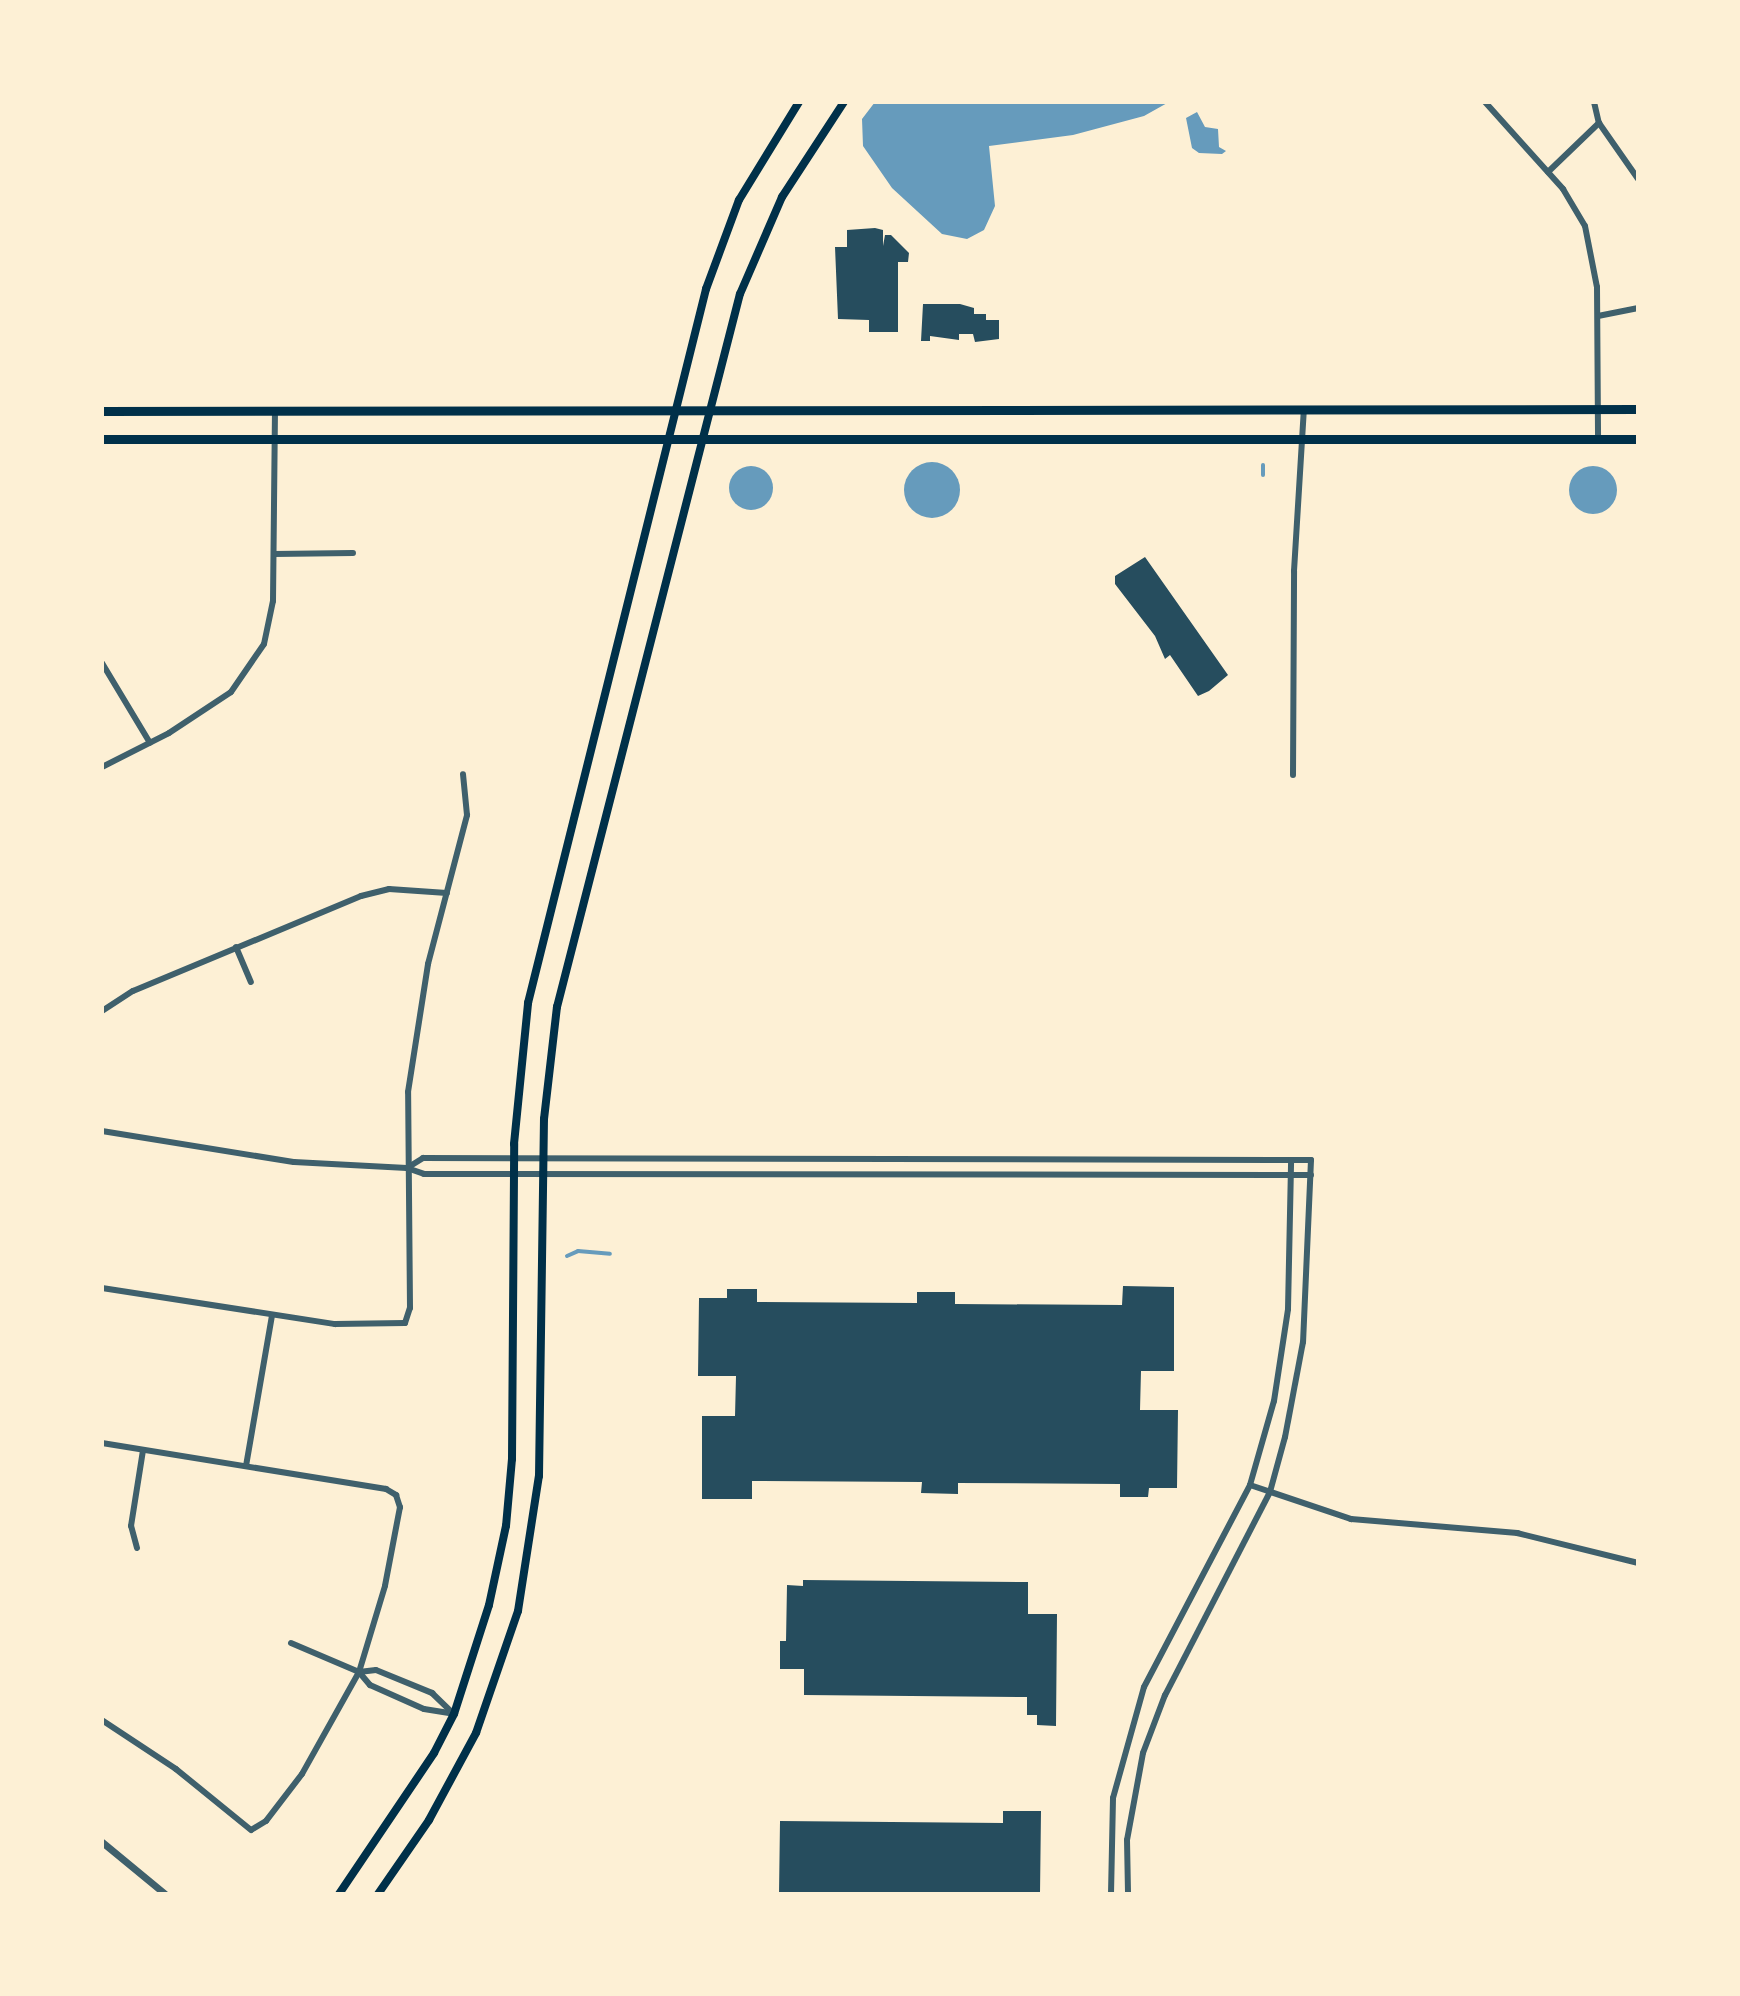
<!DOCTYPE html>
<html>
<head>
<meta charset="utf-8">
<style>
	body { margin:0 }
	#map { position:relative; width:1740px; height:1996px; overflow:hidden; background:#fdf0d5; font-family:Helvetica,sans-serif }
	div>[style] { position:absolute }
	.water>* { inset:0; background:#669bbc }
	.round { border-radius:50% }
	.stream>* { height:4px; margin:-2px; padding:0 2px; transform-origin:2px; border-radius:2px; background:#669bbc }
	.building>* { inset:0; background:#264d5e }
	.minor>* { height:6px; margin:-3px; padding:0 3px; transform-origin:3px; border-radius:3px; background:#3f606c }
	.tertiary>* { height:7px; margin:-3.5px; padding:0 3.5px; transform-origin:3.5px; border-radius:3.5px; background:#3f606c }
	.secondary>* { height:8px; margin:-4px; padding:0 4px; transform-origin:4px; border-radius:4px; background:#003049 }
	.primary>* { height:9px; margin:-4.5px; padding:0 4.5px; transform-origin:4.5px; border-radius:4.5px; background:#003049 }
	span { translate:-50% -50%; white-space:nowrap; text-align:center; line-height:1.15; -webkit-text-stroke:7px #fdf0d5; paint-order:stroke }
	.frame { position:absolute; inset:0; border:104px solid #fdf0d5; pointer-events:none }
</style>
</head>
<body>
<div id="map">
	<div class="water">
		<i style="clip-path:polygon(875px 102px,1169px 102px,1144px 116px,1073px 135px,989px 146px,995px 206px,984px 230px,967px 239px,942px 234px,892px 188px,863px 146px,862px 119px)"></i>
		<i style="clip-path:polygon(1197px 112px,1205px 127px,1218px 129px,1219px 147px,1226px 151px,1222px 154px,1199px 153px,1192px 148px,1186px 118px)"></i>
		<i class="round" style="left:904px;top:462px;width:56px;height:56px"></i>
		<i class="round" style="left:1569px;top:466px;width:48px;height:48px"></i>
		<i class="round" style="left:729px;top:466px;width:44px;height:44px"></i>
	</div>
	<div class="stream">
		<i style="left:1263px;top:465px;width:10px;rotate:90deg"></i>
		<i style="left:567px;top:1256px;width:12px;rotate:-24deg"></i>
		<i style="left:578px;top:1251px;width:32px;rotate:5deg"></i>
	</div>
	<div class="building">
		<i style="clip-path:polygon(875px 228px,883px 230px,883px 246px,885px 235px,891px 235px,909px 253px,908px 262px,898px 262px,898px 332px,869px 332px,869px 320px,838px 319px,835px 247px,847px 247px,847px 230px)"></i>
		<i style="clip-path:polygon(923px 304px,960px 304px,974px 308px,974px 314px,986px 314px,986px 320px,999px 320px,999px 339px,975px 342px,973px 334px,959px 334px,959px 340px,930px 336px,930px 341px,921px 341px)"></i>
		<i style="clip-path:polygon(1145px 557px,1228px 675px,1209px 691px,1198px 696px,1170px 655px,1165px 659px,1155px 636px,1115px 584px,1115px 576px)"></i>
		<i style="clip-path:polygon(1123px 1286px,1174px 1287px,1174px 1371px,1141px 1371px,1140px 1410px,1178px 1410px,1177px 1488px,1149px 1488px,1148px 1497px,1120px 1497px,1120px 1484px,958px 1483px,958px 1494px,921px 1493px,922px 1482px,752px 1481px,752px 1499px,702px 1499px,702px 1416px,735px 1416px,736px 1376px,698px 1376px,699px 1298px,727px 1298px,727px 1289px,757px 1289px,757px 1302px,917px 1303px,917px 1292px,955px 1292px,955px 1304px,1122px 1305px)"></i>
		<i style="clip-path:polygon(803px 1580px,1028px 1582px,1028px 1614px,1057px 1614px,1056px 1726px,1037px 1725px,1037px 1715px,1027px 1715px,1027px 1697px,804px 1695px,804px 1669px,780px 1669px,780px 1641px,786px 1641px,787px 1585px,803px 1586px)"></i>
		<i style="clip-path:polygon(1003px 1811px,1041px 1811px,1040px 1894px,779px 1894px,780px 1821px,1003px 1823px)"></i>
	</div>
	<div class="minor">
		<i style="left:1485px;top:102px;width:117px;rotate:48.1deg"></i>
		<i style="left:1563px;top:189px;width:43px;rotate:59.3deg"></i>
		<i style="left:1585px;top:226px;width:62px;rotate:78.9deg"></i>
		<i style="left:1597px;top:287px;width:152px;rotate:89.6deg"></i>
		<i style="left:1594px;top:102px;width:22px;rotate:77deg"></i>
		<i style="left:1548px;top:172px;width:71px;rotate:-43.9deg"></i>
		<i style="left:1599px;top:123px;width:68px;rotate:55.1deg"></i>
		<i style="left:1598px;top:316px;width:41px;rotate:-11.3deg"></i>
		<i style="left:274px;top:554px;width:79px;rotate:-0.7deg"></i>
		<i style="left:102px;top:663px;width:93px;rotate:59deg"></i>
		<i style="left:102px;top:767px;width:75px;rotate:-26.9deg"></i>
		<i style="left:169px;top:733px;width:74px;rotate:-33.5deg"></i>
		<i style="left:231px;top:692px;width:58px;rotate:-55.5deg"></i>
		<i style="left:264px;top:644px;width:44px;rotate:-78.2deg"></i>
		<i style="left:273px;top:601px;width:190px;rotate:-89.4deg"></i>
		<i style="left:1293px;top:775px;width:204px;rotate:-89.7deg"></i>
		<i style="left:1294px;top:571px;width:162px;rotate:-86.5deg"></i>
		<i style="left:236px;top:947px;width:38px;rotate:67deg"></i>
		<i style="left:102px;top:1011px;width:37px;rotate:-33deg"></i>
		<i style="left:133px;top:991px;width:247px;rotate:-22.6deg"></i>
		<i style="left:361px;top:896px;width:29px;rotate:-14deg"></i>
		<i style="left:389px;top:889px;width:58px;rotate:3.9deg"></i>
		<i style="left:102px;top:1131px;width:194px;rotate:9.2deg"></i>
		<i style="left:294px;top:1162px;width:113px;rotate:3deg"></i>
		<i style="left:407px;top:1168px;width:18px;rotate:19deg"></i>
		<i style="left:424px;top:1174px;width:887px;rotate:0.06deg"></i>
		<i style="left:407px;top:1168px;width:19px;rotate:-32deg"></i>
		<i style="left:423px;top:1158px;width:888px;rotate:0.13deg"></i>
		<i style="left:1311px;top:1160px;width:182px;rotate:92.5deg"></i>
		<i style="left:1303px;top:1342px;width:97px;rotate:100.7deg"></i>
		<i style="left:1285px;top:1437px;width:57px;rotate:105.3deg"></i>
		<i style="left:1270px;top:1492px;width:229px;rotate:117.3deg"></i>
		<i style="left:1165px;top:1695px;width:62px;rotate:110.8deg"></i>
		<i style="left:1143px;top:1753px;width:88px;rotate:100.4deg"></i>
		<i style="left:1127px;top:1840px;width:54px;rotate:88.9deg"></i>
		<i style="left:102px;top:1288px;width:236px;rotate:8.8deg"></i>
		<i style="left:335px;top:1324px;width:70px;rotate:-0.8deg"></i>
		<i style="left:405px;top:1323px;width:16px;rotate:-72deg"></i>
		<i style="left:410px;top:1308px;width:216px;rotate:-90.5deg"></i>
		<i style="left:408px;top:1092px;width:130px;rotate:-81.1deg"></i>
		<i style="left:428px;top:964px;width:154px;rotate:-75.3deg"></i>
		<i style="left:467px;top:815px;width:41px;rotate:-95.6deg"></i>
		<i style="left:102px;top:1443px;width:288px;rotate:9.2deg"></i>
		<i style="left:386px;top:1489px;width:12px;rotate:31deg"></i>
		<i style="left:396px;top:1495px;width:13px;rotate:72deg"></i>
		<i style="left:400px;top:1507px;width:80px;rotate:100.8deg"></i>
		<i style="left:385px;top:1586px;width:90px;rotate:106.8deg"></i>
		<i style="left:359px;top:1672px;width:117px;rotate:119.2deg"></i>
		<i style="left:302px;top:1774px;width:59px;rotate:127.5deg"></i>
		<i style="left:266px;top:1821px;width:17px;rotate:149deg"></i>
		<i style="left:251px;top:1830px;width:97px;rotate:-140.9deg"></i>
		<i style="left:176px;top:1769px;width:89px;rotate:-146.5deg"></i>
		<i style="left:246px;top:1466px;width:153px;rotate:-80.2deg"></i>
		<i style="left:1250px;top:1485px;width:107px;rotate:18.6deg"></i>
		<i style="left:1351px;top:1519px;width:167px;rotate:4.8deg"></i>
		<i style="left:1517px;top:1533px;width:125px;rotate:13.9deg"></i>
		<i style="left:137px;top:1548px;width:23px;rotate:-105deg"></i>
		<i style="left:131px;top:1526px;width:77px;rotate:-81deg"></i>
		<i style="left:291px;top:1643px;width:74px;rotate:23.1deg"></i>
		<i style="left:359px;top:1672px;width:17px;rotate:50deg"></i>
		<i style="left:370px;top:1685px;width:59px;rotate:24deg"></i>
		<i style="left:424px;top:1709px;width:30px;rotate:9deg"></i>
		<i style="left:359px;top:1672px;width:17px;rotate:-7deg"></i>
		<i style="left:376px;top:1670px;width:61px;rotate:22.3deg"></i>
		<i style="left:432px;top:1693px;width:30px;rotate:44deg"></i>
		<i style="left:1111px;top:1894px;width:96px;rotate:-88.8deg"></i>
		<i style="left:1113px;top:1798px;width:115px;rotate:-74.4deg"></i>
		<i style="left:1144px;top:1687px;width:228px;rotate:-62.3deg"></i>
		<i style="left:1250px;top:1485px;width:87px;rotate:-74.1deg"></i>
		<i style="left:1274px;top:1401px;width:93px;rotate:-81.3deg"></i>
		<i style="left:1288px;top:1309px;width:149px;rotate:-88.8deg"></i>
	</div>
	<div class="tertiary">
		<i style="left:102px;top:1842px;width:82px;rotate:39.5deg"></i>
	</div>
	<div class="secondary">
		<i style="left:339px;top:1894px;width:170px;rotate:-56deg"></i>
		<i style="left:434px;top:1753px;width:44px;rotate:-62.9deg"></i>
		<i style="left:454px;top:1714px;width:114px;rotate:-72.2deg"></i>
		<i style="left:489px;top:1605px;width:81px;rotate:-77.9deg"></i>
		<i style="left:506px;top:1526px;width:67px;rotate:-84.9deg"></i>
		<i style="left:512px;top:1459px;width:315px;rotate:-89.6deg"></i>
		<i style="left:514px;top:1144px;width:142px;rotate:-84.3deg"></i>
		<i style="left:528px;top:1003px;width:736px;rotate:-76deg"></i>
		<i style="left:706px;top:289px;width:95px;rotate:-69.7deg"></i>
		<i style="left:739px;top:200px;width:115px;rotate:-58.5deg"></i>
		<i style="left:378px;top:1894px;width:90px;rotate:-55.4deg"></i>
		<i style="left:429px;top:1820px;width:99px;rotate:-61.6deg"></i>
		<i style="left:476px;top:1733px;width:129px;rotate:-71deg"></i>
		<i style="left:518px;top:1611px;width:137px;rotate:-81.2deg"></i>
		<i style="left:539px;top:1476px;width:357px;rotate:-89.2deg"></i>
		<i style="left:544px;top:1119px;width:113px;rotate:-83.4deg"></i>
		<i style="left:557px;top:1007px;width:736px;rotate:-75.61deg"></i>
		<i style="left:740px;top:294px;width:106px;rotate:-66.6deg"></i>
		<i style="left:782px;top:197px;width:113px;rotate:-56.9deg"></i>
	</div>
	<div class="primary">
		<i style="left:102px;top:411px;width:1536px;rotate:-0.07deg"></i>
		<i style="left:102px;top:439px;width:1536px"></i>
	</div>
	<div class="frame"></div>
</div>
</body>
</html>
